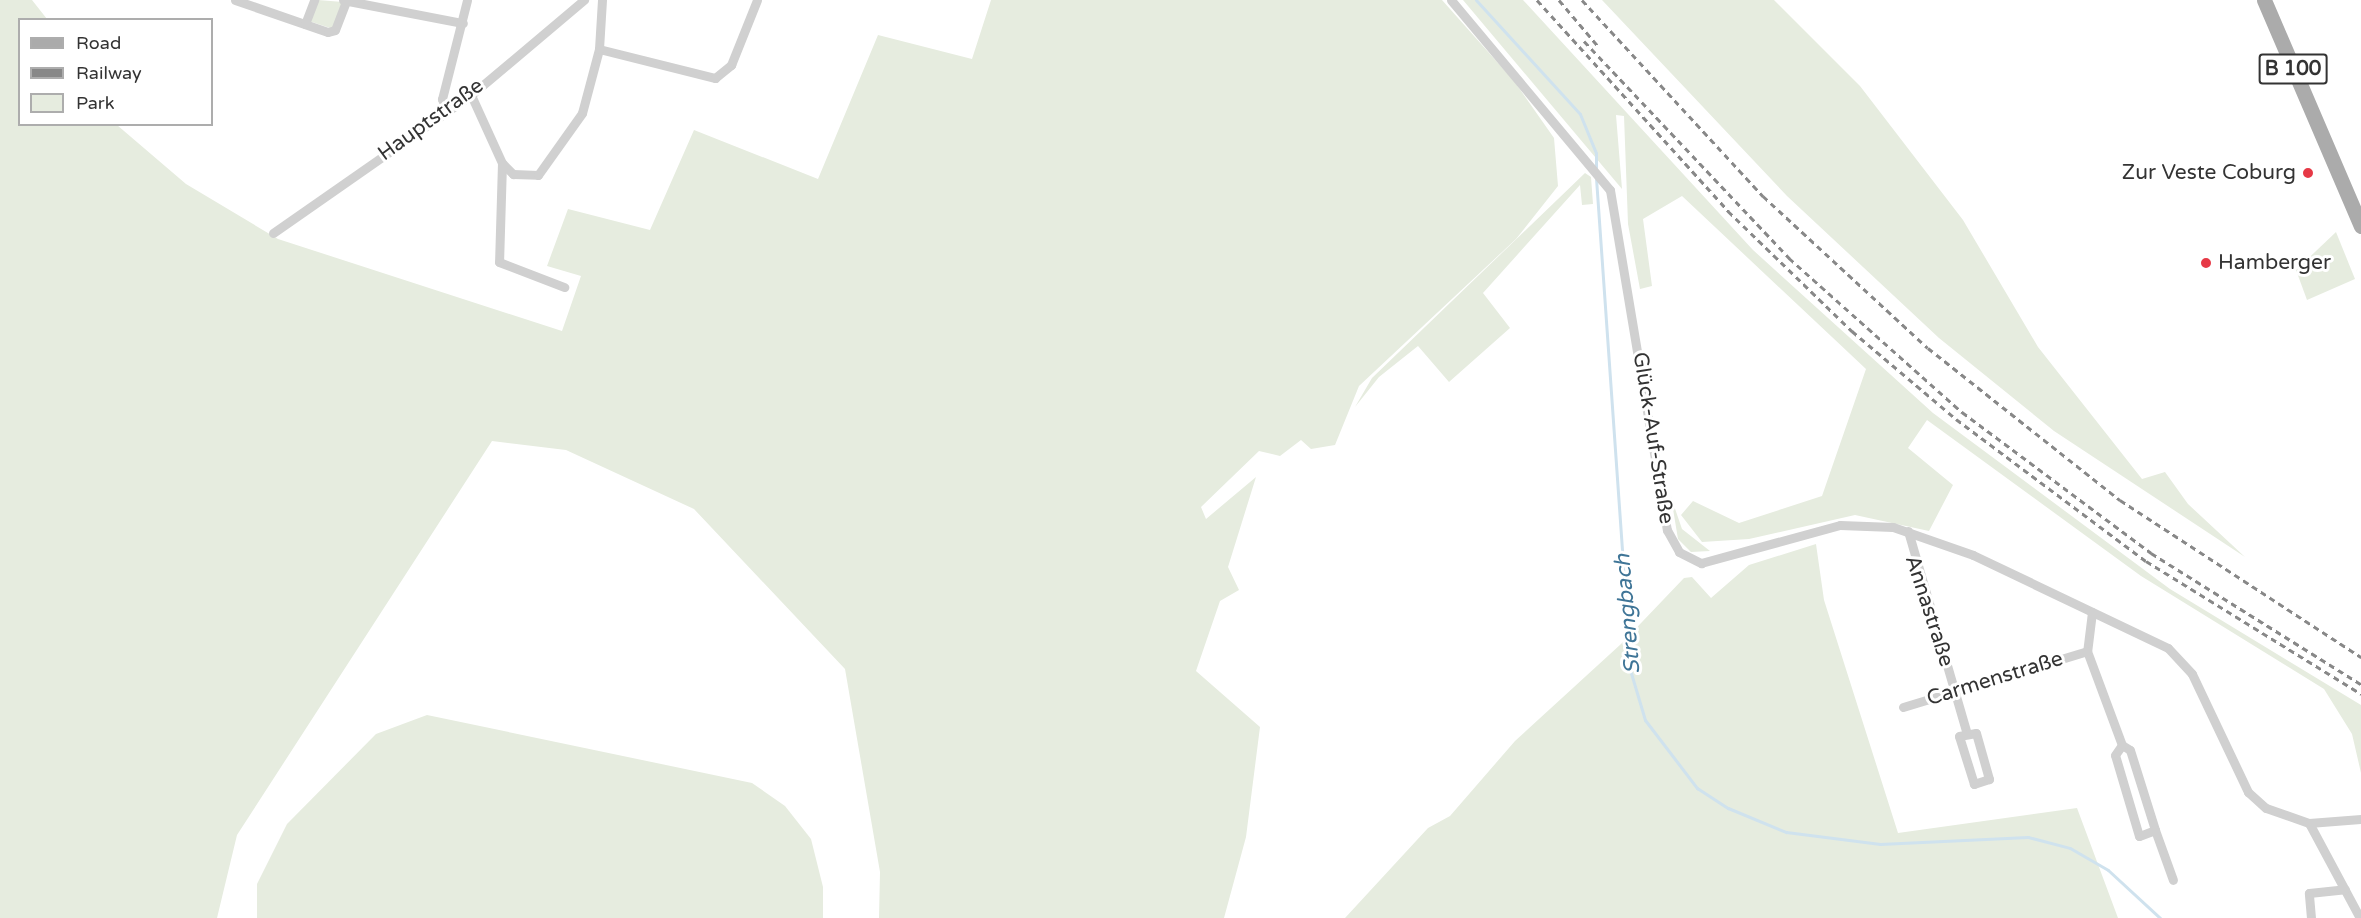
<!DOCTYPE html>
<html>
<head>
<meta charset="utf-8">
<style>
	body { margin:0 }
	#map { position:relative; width:2361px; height:918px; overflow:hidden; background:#fff; font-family:"Varela Round",sans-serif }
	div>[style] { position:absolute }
	.green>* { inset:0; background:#e6ecdf }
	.stream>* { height:3px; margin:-1.5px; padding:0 1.5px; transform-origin:1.5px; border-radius:1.5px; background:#cfe2ee }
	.street>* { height:9px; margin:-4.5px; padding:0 4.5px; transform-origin:4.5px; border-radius:4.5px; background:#d0d0d0 }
	.primary>* { height:15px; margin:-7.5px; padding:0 7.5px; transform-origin:7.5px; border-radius:7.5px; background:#ababab }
	.rail>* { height:3px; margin-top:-1.5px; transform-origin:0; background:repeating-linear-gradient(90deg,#888 0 6px,transparent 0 10.5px) }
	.dots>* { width:16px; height:16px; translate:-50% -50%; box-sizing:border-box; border:3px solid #fff; border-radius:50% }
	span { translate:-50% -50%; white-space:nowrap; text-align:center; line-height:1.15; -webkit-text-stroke:6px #fff; paint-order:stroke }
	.shield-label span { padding:2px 4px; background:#fff; border:2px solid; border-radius:4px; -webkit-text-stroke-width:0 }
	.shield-label { font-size:20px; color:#333; font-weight:700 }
	.street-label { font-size:21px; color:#333 }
	.poi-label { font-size:21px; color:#333 }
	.right { translate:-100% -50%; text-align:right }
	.left { translate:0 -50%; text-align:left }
	.water-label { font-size:22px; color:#3f7597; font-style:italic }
	.legend { position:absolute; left:18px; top:18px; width:195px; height:108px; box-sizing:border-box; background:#fff; border:2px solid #adadad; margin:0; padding:8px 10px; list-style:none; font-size:18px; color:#333 }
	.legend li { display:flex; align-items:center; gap:12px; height:30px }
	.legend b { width:30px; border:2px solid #adadad }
</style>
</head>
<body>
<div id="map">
	<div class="green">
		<i style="clip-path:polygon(0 0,32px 0,47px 19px,20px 20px,20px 124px,117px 125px,186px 184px,278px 239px,562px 331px,581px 276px,547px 266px,568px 209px,650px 230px,694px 130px,818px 179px,878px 35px,972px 59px,991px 0,1442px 0,1514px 81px,1554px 138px,1558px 186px,1516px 239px,1359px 386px,1335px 445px,1311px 449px,1301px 440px,1280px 456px,1259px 451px,1201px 507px,1206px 519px,1256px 477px,1228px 567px,1239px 590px,1220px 601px,1196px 671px,1260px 727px,1246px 837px,1224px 918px,879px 918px,880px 872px,845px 669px,694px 509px,566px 450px,492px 441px,237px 835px,217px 918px,0 918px)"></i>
		<i style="clip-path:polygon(318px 0,343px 2px,333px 29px,309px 21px)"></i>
		<i style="clip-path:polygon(1463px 0,1523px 0,1753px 250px,1933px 413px,2170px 589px,2361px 705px,2361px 773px,2352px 734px,2324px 689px,2141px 576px,1927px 420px,1908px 448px,1953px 485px,1929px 531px,1855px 515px,1749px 539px,1702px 542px,1681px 515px,1693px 501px,1739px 523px,1822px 496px,1866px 369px,1682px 196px,1643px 219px,1652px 286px,1640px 289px,1628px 224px,1624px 116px,1616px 115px,1622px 189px)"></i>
		<i style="clip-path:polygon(1602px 0,1774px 0,1860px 86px,1963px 220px,2038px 347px,2142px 479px,2165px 472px,2188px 504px,2245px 557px,2054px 431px,1939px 338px,1787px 196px)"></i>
		<i style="clip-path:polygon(1585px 173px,1591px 177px,1593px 204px,1582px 205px,1580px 185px,1483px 293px,1510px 328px,1449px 382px,1418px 346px,1379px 377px,1355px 407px,1372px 378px)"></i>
		<i style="clip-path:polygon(2336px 232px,2355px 279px,2307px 300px,2296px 270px)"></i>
		<i style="clip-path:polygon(1671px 497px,1682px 529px,1710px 551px,1691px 552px,1678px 539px)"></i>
		<i style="clip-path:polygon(1816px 544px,1824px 600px,1898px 833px,2077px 808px,2118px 918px,1345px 918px,1428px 828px,1450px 816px,1515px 741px,1621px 644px,1684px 578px,1692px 577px,1711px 598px,1749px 565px)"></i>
		<i style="clip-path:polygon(427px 715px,752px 783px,785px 806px,811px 839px,823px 887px,823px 918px,257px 918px,257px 884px,287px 824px,376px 734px)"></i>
	</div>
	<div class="stream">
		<i style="left:1476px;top:0;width:154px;rotate:47.6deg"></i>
		<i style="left:1580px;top:114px;width:42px;rotate:67.7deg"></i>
		<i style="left:1596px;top:153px;width:15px;rotate:90deg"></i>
		<i style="left:1596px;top:178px;width:496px;rotate:86deg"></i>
		<i style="left:1631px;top:673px;width:49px;rotate:73.4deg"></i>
		<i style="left:1645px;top:720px;width:86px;rotate:52.6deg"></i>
		<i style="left:1697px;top:788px;width:37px;rotate:33deg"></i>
		<i style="left:1728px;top:808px;width:63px;rotate:22.5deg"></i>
		<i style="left:1786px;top:832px;width:95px;rotate:7.3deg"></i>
		<i style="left:1880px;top:844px;width:148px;rotate:-2.7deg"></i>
		<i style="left:2028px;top:837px;width:43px;rotate:14.7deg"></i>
		<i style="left:2070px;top:848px;width:44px;rotate:30.1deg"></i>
		<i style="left:2108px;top:870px;width:71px;rotate:42.7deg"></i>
	</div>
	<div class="street">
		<i style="left:235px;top:0;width:98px;rotate:19deg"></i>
		<i style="left:328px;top:32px;width:7px;rotate:-16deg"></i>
		<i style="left:335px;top:30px;width:31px;rotate:-69deg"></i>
		<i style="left:343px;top:0;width:122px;rotate:10.9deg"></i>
		<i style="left:1451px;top:0;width:248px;rotate:50.1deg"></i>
		<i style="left:1610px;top:190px;width:345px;rotate:80.5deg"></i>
		<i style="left:1667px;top:530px;width:25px;rotate:61deg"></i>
		<i style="left:1679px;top:552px;width:25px;rotate:27deg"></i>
		<i style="left:1701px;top:563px;width:144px;rotate:-15.3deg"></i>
		<i style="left:1840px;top:525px;width:53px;rotate:2.2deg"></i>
		<i style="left:1893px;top:527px;width:85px;rotate:19.3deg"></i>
		<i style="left:1973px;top:555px;width:216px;rotate:25.5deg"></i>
		<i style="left:2168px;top:648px;width:35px;rotate:47deg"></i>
		<i style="left:2192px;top:674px;width:131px;rotate:64.6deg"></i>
		<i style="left:2248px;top:792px;width:24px;rotate:42deg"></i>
		<i style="left:2266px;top:808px;width:46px;rotate:19.2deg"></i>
		<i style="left:2309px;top:823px;width:108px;rotate:61.8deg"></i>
		<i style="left:305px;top:24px;width:26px;rotate:-69deg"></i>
		<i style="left:599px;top:49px;width:120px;rotate:14deg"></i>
		<i style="left:715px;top:78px;width:21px;rotate:-39deg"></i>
		<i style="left:731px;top:65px;width:70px;rotate:-68.2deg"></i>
		<i style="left:471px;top:95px;width:75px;rotate:65.5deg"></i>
		<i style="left:502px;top:163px;width:99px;rotate:91.7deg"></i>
		<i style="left:499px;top:262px;width:70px;rotate:21deg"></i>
		<i style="left:447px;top:111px;width:13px;rotate:-113deg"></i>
		<i style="left:442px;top:99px;width:102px;rotate:-75.8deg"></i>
		<i style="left:502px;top:163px;width:16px;rotate:45deg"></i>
		<i style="left:513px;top:174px;width:25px;rotate:2deg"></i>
		<i style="left:538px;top:175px;width:76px;rotate:-54.6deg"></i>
		<i style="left:582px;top:113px;width:66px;rotate:-75.1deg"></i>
		<i style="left:599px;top:49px;width:49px;rotate:-86.5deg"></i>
		<i style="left:273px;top:233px;width:241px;rotate:-34.9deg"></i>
		<i style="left:471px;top:95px;width:148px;rotate:-40.1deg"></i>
		<i style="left:1908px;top:531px;width:211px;rotate:73.8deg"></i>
		<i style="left:2092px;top:612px;width:39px;rotate:97deg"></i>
		<i style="left:2087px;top:651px;width:100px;rotate:69.6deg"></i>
		<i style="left:2122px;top:745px;width:9px;rotate:32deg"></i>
		<i style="left:2130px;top:750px;width:84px;rotate:72.6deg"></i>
		<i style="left:2155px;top:830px;width:17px;rotate:159deg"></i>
		<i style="left:2139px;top:836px;width:84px;rotate:-106.5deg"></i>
		<i style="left:2115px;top:755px;width:12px;rotate:-55deg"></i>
		<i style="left:1903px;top:707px;width:192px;rotate:-16.9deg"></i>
		<i style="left:1976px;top:733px;width:48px;rotate:74.2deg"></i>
		<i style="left:1989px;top:779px;width:16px;rotate:162deg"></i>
		<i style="left:1974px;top:784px;width:50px;rotate:-107.4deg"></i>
		<i style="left:1959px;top:736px;width:17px;rotate:-10deg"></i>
		<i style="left:2309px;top:823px;width:52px;rotate:-4.4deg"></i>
		<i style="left:2155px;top:830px;width:53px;rotate:70.2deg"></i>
		<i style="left:2311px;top:918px;width:25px;rotate:-95deg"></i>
		<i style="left:2309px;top:893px;width:36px;rotate:-6deg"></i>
	</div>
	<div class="primary">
		<i style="left:2264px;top:0;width:246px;rotate:66.8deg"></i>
	</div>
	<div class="rail">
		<i style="left:1537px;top:0;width:285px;rotate:47.8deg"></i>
		<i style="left:1728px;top:211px;width:173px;rotate:44.1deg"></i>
		<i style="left:1852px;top:331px;width:136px;rotate:40.2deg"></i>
		<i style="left:1956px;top:419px;width:237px;rotate:36.8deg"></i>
		<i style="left:2146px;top:561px;width:253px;rotate:31.7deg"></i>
		<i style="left:1559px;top:0;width:59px;rotate:49.8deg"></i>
		<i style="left:1582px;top:0;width:267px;rotate:47.3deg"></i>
		<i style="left:1763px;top:196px;width:224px;rotate:42.7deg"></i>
		<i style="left:1928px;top:348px;width:245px;rotate:38.4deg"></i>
		<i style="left:2120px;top:500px;width:288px;rotate:33.1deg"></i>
		<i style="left:1584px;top:41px;width:299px;rotate:46.6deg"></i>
		<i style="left:1789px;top:258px;width:232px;rotate:41.7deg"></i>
		<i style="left:1962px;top:412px;width:236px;rotate:36.7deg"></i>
		<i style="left:2151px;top:553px;width:248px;rotate:32deg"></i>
	</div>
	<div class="dots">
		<i style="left:2308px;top:173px;background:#e63946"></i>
		<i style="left:2206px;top:263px;background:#e63946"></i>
	</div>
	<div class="shield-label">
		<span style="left:2293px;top:69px">B 100</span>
	</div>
	<div class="street-label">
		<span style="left:431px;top:120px;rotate:-36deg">Hauptstraße</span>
		<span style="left:1653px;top:438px;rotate:81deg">Glück-Auf-Straße</span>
		<span style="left:1929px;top:611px;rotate:72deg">Annastraße</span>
		<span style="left:1995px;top:679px;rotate:-17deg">Carmenstraße</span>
	</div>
	<div class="poi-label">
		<span class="right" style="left:2296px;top:173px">Zur Veste Coburg</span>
		<span class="left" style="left:2218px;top:263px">Hamberger</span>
	</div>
	<div class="water-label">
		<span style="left:1628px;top:614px;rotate:-95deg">Strengbach</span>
	</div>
	<ul class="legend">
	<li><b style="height:8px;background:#ababab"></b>Road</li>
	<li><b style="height:8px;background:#888"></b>Railway</li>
	<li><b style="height:16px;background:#e6ecdf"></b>Park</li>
	</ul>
</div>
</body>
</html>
